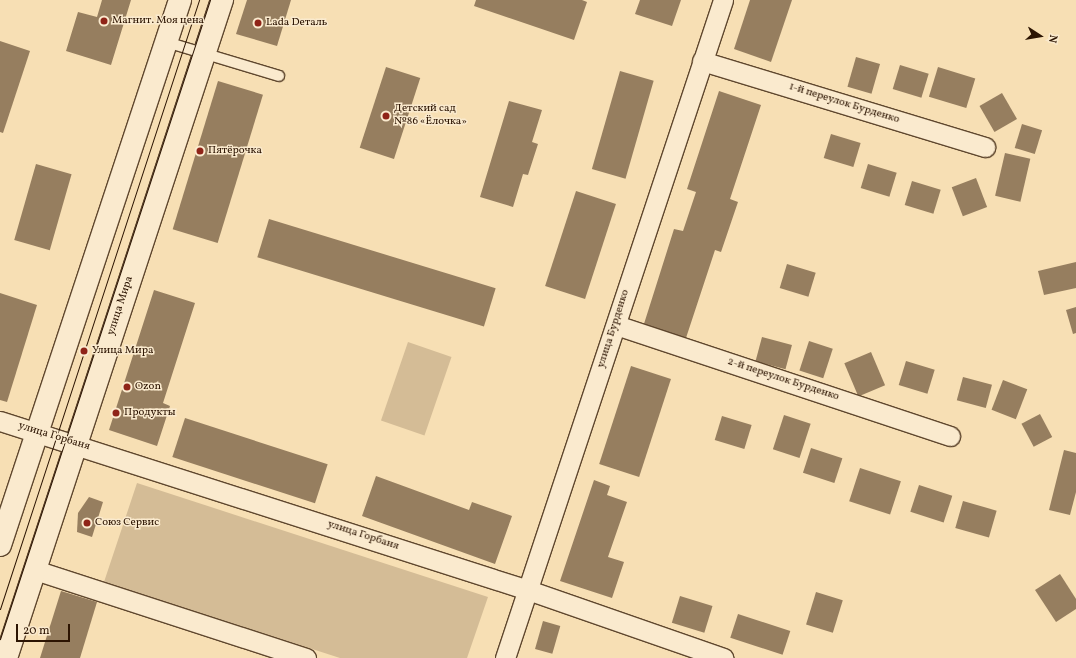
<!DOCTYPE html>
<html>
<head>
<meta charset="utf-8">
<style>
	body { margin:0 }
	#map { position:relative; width:1076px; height:658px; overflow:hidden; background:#f7dfb4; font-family:Vollkorn,serif }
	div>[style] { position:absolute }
	.green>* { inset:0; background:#d4bc96; transform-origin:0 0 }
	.building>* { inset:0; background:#967e5f; transform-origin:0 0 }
	.roads { filter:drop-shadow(1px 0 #5f472e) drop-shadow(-1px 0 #5f472e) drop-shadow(0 1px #5f472e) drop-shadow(0 -1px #5f472e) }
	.lane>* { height:10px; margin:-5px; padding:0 5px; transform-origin:5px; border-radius:5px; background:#faeace }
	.street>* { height:19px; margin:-9.5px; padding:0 9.5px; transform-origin:9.5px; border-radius:9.5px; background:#faeace }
	.secondary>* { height:22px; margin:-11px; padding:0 11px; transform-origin:11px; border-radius:11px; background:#faeace }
	.tram>* { height:1px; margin:-0.5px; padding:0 0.5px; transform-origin:0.5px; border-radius:0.5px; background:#2c1402 }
	.dots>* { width:11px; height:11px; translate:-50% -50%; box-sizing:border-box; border:2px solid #faeace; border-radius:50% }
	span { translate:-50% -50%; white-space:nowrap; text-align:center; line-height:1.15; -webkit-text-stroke:3px #faeace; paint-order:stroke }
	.poi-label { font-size:11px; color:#2c1402 }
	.left { translate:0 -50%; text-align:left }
	.street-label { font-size:11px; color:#2c1402 }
	.north { position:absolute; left:1020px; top:16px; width:40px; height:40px; -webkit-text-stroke:3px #faeace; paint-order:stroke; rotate:102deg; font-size:11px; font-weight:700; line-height:16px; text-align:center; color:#2c1402 }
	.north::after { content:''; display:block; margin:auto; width:14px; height:18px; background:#2c1402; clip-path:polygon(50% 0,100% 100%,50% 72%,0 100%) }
	.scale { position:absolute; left:16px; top:624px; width:54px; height:18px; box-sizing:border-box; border:2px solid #2c1402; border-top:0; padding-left:5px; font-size:12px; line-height:14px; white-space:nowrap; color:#2c1402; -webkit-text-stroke:3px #faeace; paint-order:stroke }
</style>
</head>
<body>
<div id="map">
	<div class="green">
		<i style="left:408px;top:342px;width:46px;height:83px;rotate:19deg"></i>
		<i style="clip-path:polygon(137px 483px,488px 597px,467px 658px,340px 658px,104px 582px)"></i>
	</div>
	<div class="building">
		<i style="clip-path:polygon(102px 0,131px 0,111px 65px,66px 51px,78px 12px,97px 17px)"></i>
		<i style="clip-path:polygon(247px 0,291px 0,277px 46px,236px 34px)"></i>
		<i style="clip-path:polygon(476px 0,582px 0,587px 2px,574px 40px,474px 6px)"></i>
		<i style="clip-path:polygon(640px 0,681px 0,672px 26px,635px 14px)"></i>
		<i style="clip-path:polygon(750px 0,792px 0,771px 62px,734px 49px)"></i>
		<i style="clip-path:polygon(0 41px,30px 51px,3px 133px,0 132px)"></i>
		<i style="left:856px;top:57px;width:25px;height:31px;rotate:16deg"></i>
		<i style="left:900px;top:65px;width:30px;height:25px;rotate:17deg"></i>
		<i style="left:386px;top:67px;width:36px;height:85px;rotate:18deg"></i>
		<i style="left:938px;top:67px;width:39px;height:31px;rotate:17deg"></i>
		<i style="left:620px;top:71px;width:35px;height:102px;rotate:16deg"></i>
		<i style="left:218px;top:81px;width:47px;height:155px;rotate:17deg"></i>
		<i style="clip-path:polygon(719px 91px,761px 105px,730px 199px,738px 202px,721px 252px,715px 250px,685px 341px,643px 327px,674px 229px,683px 231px,696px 192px,687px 189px)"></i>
		<i style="left:1002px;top:93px;width:30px;height:26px;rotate:60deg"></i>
		<i style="clip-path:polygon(509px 101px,542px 110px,532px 142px,538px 144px,528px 175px,523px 174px,513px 207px,480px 197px)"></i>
		<i style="left:1022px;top:124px;width:21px;height:25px;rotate:17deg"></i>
		<i style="left:831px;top:134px;width:31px;height:25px;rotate:17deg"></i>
		<i style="left:1005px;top:153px;width:26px;height:44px;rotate:13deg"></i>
		<i style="left:36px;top:164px;width:37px;height:79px;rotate:16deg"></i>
		<i style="left:868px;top:164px;width:30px;height:25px;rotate:17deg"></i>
		<i style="left:976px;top:178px;width:31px;height:26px;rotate:69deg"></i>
		<i style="left:912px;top:181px;width:30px;height:25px;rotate:17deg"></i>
		<i style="left:576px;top:191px;width:42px;height:100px;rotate:18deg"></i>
		<i style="left:269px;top:219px;width:237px;height:40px;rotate:17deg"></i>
		<i style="clip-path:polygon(1076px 262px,1076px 288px,1044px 295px,1038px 271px)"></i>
		<i style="left:787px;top:264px;width:30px;height:25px;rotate:17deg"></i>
		<i style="clip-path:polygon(154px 290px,195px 303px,163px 403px,170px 406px,157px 446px,109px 430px)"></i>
		<i style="clip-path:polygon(0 293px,37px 305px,7px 402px,0 400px)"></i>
		<i style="clip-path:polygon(1076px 307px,1076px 333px,1073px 334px,1066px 310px)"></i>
		<i style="left:762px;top:337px;width:31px;height:25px;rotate:15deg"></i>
		<i style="left:809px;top:341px;width:25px;height:31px;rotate:18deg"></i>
		<i style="left:871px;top:352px;width:36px;height:29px;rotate:67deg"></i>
		<i style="left:906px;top:361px;width:30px;height:25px;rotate:17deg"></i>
		<i style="left:631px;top:366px;width:42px;height:103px;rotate:18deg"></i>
		<i style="left:963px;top:377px;width:30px;height:24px;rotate:15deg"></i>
		<i style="left:1003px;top:380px;width:26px;height:32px;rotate:21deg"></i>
		<i style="left:1040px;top:414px;width:26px;height:21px;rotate:62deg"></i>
		<i style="left:784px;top:415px;width:28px;height:36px;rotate:18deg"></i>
		<i style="left:722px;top:416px;width:31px;height:25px;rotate:17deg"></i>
		<i style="left:185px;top:418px;width:150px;height:41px;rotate:18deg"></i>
		<i style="left:811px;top:448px;width:33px;height:26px;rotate:18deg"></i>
		<i style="clip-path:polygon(1064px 450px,1076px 453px,1076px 492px,1070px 515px,1049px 510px)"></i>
		<i style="left:860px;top:468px;width:43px;height:35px;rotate:18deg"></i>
		<i style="clip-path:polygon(376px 476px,469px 510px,472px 502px,512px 516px,495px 564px,362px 516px)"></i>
		<i style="clip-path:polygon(594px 480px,610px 486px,607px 495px,627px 502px,608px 557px,624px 562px,612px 598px,560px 581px)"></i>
		<i style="left:919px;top:485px;width:35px;height:28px;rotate:18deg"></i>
		<i style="clip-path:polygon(89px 497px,103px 502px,92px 537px,77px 532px,78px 513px)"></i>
		<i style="left:963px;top:501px;width:35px;height:28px;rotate:16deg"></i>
		<i style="clip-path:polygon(1060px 574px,1076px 599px,1076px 609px,1056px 622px,1035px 590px)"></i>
		<i style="clip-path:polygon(61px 591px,97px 602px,80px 658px,40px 658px)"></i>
		<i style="left:816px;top:592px;width:28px;height:34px;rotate:17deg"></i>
		<i style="left:680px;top:596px;width:34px;height:28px;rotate:17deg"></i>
		<i style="left:738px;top:614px;width:55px;height:25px;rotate:18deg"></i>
		<i style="left:543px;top:621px;width:18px;height:29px;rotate:16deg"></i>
	</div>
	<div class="roads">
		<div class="lane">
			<i style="left:166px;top:42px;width:118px;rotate:16.7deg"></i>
		</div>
		<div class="street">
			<i style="left:702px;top:61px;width:296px;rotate:16.9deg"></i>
			<i style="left:616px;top:325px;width:352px;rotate:18.4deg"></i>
			<i style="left:0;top:421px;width:554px;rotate:17.75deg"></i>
			<i style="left:528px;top:590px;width:207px;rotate:19.2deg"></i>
			<i style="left:35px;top:570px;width:285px;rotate:18deg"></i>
			<i style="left:505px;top:658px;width:693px;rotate:-71.67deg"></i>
		</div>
		<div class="secondary">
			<i style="left:0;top:545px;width:574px;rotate:-71.72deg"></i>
			<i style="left:6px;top:658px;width:693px;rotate:-71.83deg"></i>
		</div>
	</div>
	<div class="tram">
		<i style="left:0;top:609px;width:641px;rotate:-71.9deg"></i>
		<i style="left:0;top:639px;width:673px;rotate:-71.81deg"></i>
	</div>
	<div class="dots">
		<i style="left:104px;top:21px;background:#8f2418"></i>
		<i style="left:258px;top:23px;background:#8f2418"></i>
		<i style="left:386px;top:116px;background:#8f2418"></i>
		<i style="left:200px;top:151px;background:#8f2418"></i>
		<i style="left:84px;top:351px;background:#8f2418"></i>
		<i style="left:127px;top:387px;background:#8f2418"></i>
		<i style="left:116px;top:413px;background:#8f2418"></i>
		<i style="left:87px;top:523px;background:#8f2418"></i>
	</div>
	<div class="poi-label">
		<span class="left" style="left:112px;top:21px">Магнит. Моя цена</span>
		<span class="left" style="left:266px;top:23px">Lada Dеталь</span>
		<span class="left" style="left:394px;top:116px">Детский сад<br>№86 «Ёлочка»</span>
		<span class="left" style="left:208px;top:151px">Пятёрочка</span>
		<span class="left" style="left:92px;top:351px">Улица Мира</span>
		<span class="left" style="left:135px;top:387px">Ozon</span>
		<span class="left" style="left:124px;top:413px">Продукты</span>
		<span class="left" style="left:95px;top:523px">Союз Сервис</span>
	</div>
	<div class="street-label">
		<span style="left:844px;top:104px;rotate:17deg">1-й переулок Бурденко</span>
		<span style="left:121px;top:306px;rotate:-72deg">улица Мира</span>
		<span style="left:614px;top:329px;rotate:-72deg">улица Бурденко</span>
		<span style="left:783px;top:380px;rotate:18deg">2-й переулок Бурденко</span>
		<span style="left:54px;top:437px;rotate:17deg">улица Горбаня</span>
		<span style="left:363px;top:536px;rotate:18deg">улица Горбаня</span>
	</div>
	<div class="north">N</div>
	<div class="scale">20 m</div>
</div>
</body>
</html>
